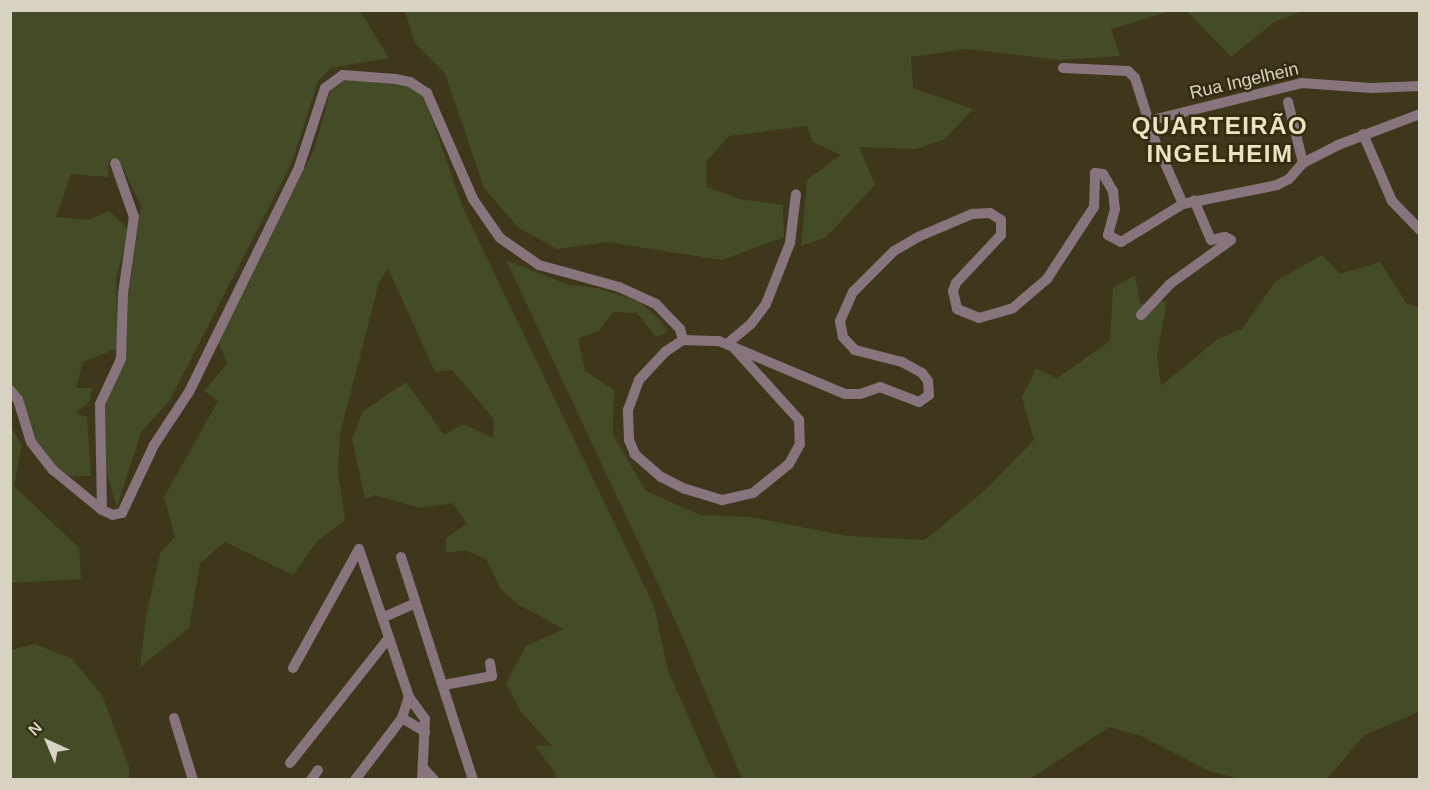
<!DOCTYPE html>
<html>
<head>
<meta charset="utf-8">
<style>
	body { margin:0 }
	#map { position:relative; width:1430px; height:790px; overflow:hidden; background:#3f371b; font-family:Arial,sans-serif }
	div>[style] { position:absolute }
	.green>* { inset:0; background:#444c27 }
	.street>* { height:10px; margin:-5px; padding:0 5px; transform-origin:5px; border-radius:5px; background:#88747d }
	span { translate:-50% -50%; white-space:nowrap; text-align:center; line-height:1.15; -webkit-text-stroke:5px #342c11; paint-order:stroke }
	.street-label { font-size:18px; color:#d7d2c2 }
	.district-label { font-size:24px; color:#ece3c2; font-weight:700; letter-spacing:1.5px }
	.frame { position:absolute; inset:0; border:12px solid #d7d2c2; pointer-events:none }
	.north { position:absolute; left:18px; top:712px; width:60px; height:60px; -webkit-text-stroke:4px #342c11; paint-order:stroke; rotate:316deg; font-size:16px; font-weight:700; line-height:24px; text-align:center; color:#d7d2c2 }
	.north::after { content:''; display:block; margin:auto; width:21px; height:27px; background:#d7d2c2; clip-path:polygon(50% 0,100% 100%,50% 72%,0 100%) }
</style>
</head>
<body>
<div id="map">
	<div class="green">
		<i style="clip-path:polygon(11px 11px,360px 11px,389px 58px,331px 68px,318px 81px,292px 162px,170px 400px,141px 432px,117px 507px,106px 472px,99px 403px,126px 359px,128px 299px,141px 206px,119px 160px,109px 159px,108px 177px,71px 174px,56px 217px,88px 220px,109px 211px,129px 230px,116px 278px,118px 348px,83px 362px,76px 388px,92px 388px,90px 401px,75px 413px,87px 417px,91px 476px,64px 476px,40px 452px,11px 393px)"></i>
		<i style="clip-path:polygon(405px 11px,405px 10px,1171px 11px,1111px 29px,1120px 56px,1060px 60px,967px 49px,911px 57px,913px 88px,973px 109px,945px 139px,916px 149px,859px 147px,875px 185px,826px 237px,801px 246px,807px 180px,841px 155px,813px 142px,807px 126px,729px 136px,706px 162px,707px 187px,739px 199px,783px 205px,784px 237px,722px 260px,607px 242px,557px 249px,519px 228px,484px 188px,445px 73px,415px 43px)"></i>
		<i style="clip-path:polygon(1187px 11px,1303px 11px,1274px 22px,1231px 57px)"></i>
		<i style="clip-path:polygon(342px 77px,417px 88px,426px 102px,463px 208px,654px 606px,668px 671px,716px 779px,556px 779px,555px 772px,535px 746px,552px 746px,521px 712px,506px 683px,526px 646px,564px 629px,519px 605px,501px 589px,486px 559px,464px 550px,446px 553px,446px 538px,467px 524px,453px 503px,420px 508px,375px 495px,365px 499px,352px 439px,363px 411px,406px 382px,444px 435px,463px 424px,493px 438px,494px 419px,452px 370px,435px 372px,388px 268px,379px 282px,340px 434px,338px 472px,345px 520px,317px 541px,293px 575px,225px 542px,200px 563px,189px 628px,140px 667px,146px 617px,160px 553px,175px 537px,164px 497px,218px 401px,204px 391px,227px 364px,219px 342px,315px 147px,333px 81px)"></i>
		<i style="clip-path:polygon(1322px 255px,1340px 274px,1380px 262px,1407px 304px,1419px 307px,1419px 712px,1364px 735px,1327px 779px,1240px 779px,1209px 771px,1141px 736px,1109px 727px,1030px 779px,742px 779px,680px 631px,506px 260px,569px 285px,597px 288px,640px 302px,661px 321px,667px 332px,656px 337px,637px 313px,613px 312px,599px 331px,578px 338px,585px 371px,614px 390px,613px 435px,646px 491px,700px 515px,750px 517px,847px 536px,925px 540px,983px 492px,1034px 440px,1022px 397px,1036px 369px,1057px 378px,1110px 341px,1113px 288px,1135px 275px,1140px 304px,1167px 301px,1157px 356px,1161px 386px,1219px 338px,1242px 329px,1276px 281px)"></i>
		<i style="clip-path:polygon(10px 425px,22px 445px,14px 486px,79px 548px,81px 579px,11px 583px)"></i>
		<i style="clip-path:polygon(35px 644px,72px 659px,102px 695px,129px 767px,129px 779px,11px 779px,11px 650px)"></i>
	</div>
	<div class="street">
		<i style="left:1063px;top:68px;width:65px;rotate:2.6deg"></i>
		<i style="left:1128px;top:71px;width:10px;rotate:45deg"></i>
		<i style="left:1135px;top:78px;width:66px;rotate:72.4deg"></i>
		<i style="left:1155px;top:141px;width:69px;rotate:66deg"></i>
		<i style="left:1288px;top:102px;width:63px;rotate:76.2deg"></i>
		<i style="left:1148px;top:121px;width:158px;rotate:-13.9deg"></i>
		<i style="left:1301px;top:83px;width:71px;rotate:4deg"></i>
		<i style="left:1372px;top:88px;width:48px;rotate:-2.4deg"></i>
		<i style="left:1363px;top:134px;width:73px;rotate:66.6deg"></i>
		<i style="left:1392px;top:201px;width:40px;rotate:46deg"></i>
		<i style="left:1141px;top:315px;width:42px;rotate:-46.9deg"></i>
		<i style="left:1170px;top:284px;width:75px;rotate:-35.8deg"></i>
		<i style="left:1231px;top:240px;width:7px;rotate:-153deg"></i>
		<i style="left:1225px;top:237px;width:14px;rotate:168deg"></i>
		<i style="left:1211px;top:240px;width:43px;rotate:-113deg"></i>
		<i style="left:727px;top:344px;width:31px;rotate:-40deg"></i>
		<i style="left:751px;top:324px;width:25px;rotate:-53deg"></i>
		<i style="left:766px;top:304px;width:66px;rotate:-68.5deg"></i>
		<i style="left:790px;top:243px;width:49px;rotate:-83deg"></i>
		<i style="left:734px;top:348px;width:97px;rotate:47.9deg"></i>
		<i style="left:799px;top:420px;width:24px;rotate:88deg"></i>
		<i style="left:800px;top:444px;width:23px;rotate:119deg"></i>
		<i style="left:789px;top:464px;width:46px;rotate:141.1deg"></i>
		<i style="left:753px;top:493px;width:32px;rotate:167deg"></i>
		<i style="left:722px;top:500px;width:39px;rotate:-163deg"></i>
		<i style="left:685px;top:489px;width:27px;rotate:-153deg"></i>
		<i style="left:661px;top:477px;width:35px;rotate:-139deg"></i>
		<i style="left:635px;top:454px;width:15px;rotate:-113deg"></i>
		<i style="left:629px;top:440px;width:30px;rotate:-92deg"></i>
		<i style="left:628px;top:410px;width:32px;rotate:-70deg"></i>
		<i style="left:639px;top:380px;width:38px;rotate:-47deg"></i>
		<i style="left:665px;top:352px;width:22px;rotate:-34deg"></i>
		<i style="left:683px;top:340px;width:36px;rotate:2deg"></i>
		<i style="left:719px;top:341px;width:137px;rotate:22.8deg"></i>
		<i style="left:845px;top:394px;width:15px"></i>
		<i style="left:860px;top:394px;width:21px;rotate:-19deg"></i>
		<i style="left:880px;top:387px;width:42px;rotate:21deg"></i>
		<i style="left:919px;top:402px;width:12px;rotate:-35deg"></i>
		<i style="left:929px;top:395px;width:14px;rotate:-94deg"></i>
		<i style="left:928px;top:381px;width:10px;rotate:-127deg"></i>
		<i style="left:922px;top:373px;width:23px;rotate:-151deg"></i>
		<i style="left:902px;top:362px;width:49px;rotate:-165.7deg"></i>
		<i style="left:855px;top:350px;width:18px;rotate:-133deg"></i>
		<i style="left:843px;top:337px;width:16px;rotate:-101deg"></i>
		<i style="left:840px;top:321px;width:32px;rotate:-66deg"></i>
		<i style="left:853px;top:292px;width:58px;rotate:-45deg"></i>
		<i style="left:894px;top:251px;width:28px;rotate:-30deg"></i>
		<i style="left:918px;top:237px;width:59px;rotate:-23.1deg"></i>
		<i style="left:972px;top:214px;width:18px;rotate:-3deg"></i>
		<i style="left:990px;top:213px;width:13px;rotate:32deg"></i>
		<i style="left:1001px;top:220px;width:15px;rotate:90deg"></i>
		<i style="left:1001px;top:235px;width:66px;rotate:133.2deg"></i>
		<i style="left:956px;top:283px;width:9px;rotate:111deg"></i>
		<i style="left:953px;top:291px;width:18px;rotate:77deg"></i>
		<i style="left:957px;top:309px;width:24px;rotate:22deg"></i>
		<i style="left:979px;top:318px;width:35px;rotate:-16deg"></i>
		<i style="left:1013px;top:308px;width:45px;rotate:-40.5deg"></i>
		<i style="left:1047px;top:279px;width:86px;rotate:-56.9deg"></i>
		<i style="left:1094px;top:207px;width:34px;rotate:-88deg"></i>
		<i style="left:1095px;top:173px;width:8px;rotate:7deg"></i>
		<i style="left:1103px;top:174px;width:20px;rotate:60deg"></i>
		<i style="left:1113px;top:191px;width:18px;rotate:84deg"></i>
		<i style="left:1115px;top:209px;width:27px;rotate:105deg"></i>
		<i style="left:1108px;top:235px;width:15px;rotate:28deg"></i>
		<i style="left:1121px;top:242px;width:73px;rotate:-31.5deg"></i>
		<i style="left:1183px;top:204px;width:96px;rotate:-11.4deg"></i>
		<i style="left:1277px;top:185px;width:13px;rotate:-27deg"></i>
		<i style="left:1289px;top:179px;width:21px;rotate:-49deg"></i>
		<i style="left:1303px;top:163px;width:39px;rotate:-27deg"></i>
		<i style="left:1338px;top:145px;width:88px;rotate:-20.7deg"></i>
		<i style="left:10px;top:390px;width:13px;rotate:51deg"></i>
		<i style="left:18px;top:400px;width:44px;rotate:72.8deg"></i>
		<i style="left:31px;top:442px;width:36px;rotate:52deg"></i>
		<i style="left:53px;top:470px;width:63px;rotate:39.2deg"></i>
		<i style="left:102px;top:510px;width:12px;rotate:24deg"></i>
		<i style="left:113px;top:515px;width:9px;rotate:-13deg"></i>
		<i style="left:122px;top:513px;width:75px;rotate:-64.8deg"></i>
		<i style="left:154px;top:445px;width:64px;rotate:-56.6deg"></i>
		<i style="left:189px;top:392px;width:250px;rotate:-63.9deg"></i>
		<i style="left:299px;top:167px;width:83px;rotate:-71.8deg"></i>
		<i style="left:325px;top:88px;width:22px;rotate:-36deg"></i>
		<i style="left:343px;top:75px;width:52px;rotate:4.4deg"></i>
		<i style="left:395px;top:79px;width:15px;rotate:11deg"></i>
		<i style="left:410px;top:82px;width:20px;rotate:33deg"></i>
		<i style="left:427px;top:93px;width:116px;rotate:66.5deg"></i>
		<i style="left:473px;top:199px;width:47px;rotate:55.3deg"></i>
		<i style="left:500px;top:238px;width:47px;rotate:34.7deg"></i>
		<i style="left:539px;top:265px;width:83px;rotate:15.4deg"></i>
		<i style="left:619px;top:287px;width:41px;rotate:24.7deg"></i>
		<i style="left:656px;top:304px;width:35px;rotate:46deg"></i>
		<i style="left:680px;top:329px;width:11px;rotate:75deg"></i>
		<i style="left:102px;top:510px;width:106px;rotate:-91.1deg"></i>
		<i style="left:100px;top:404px;width:50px;rotate:-65deg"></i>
		<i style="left:121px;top:359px;width:65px;rotate:-88.2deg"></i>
		<i style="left:123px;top:294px;width:78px;rotate:-81.9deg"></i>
		<i style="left:134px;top:217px;width:57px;rotate:-109.4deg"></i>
		<i style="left:359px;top:549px;width:156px;rotate:71.3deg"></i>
		<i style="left:409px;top:697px;width:27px;rotate:54deg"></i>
		<i style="left:425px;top:719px;width:61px;rotate:92.8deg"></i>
		<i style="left:401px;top:557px;width:234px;rotate:72.1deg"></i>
		<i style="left:382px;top:618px;width:36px;rotate:-24deg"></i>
		<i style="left:293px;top:668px;width:136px;rotate:-61deg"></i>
		<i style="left:444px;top:685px;width:49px;rotate:-10.6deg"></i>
		<i style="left:492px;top:676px;width:13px;rotate:-99deg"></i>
		<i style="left:174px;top:718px;width:65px;rotate:73deg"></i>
		<i style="left:402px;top:718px;width:27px;rotate:31deg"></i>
		<i style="left:290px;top:763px;width:158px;rotate:-51.7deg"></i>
		<i style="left:423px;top:768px;width:16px;rotate:47deg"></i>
		<i style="left:311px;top:780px;width:12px;rotate:-55deg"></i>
		<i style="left:355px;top:780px;width:78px;rotate:-52.8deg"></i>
		<i style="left:402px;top:718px;width:22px;rotate:-72deg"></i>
	</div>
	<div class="street-label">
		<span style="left:1244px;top:81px;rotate:-13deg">Rua Ingelhein</span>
	</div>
	<div class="district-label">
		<span style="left:1220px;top:140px">QUARTEIRÃO<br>INGELHEIM</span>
	</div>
	<div class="frame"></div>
	<div class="north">N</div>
</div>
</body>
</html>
